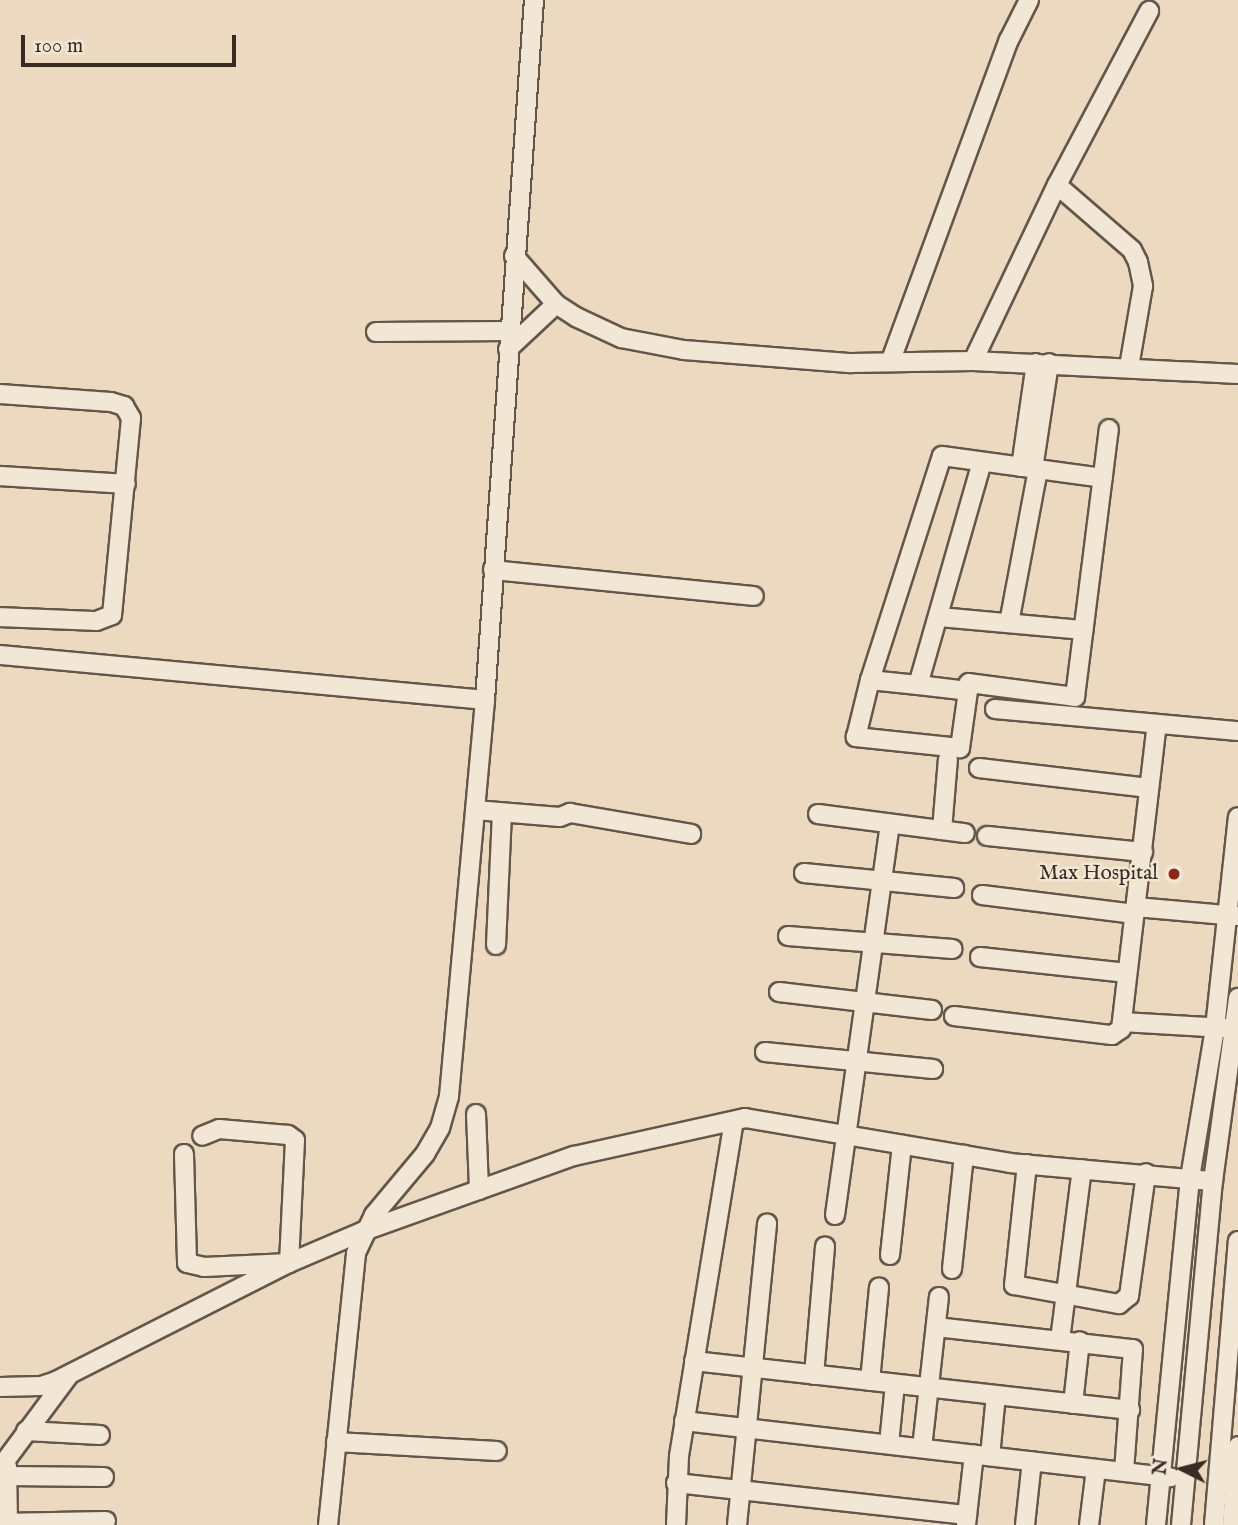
<!DOCTYPE html>
<html>
<head>
<meta charset="utf-8">
<style>
	body { margin:0 }
	#map { position:relative; width:1238px; height:1525px; overflow:hidden; background:#ebdabf; font-family:"IM FELL English",serif }
	div>[style] { position:absolute }
	.roads { filter:drop-shadow(2px 0 #65564c) drop-shadow(-2px 0 #65564c) drop-shadow(0 2px #65564c) drop-shadow(0 -2px #65564c) }
	.minor>* { height:18px; margin:-9px; padding:0 9px; transform-origin:9px; border-radius:9px; background:#f2e7d5 }
	.dots>* { width:19px; height:19px; translate:-50% -50%; box-sizing:border-box; border:4px solid #f2e7d5; border-radius:50% }
	span { translate:-50% -50%; white-space:nowrap; text-align:center; line-height:1.15; -webkit-text-stroke:5px #f2e7d5; paint-order:stroke }
	.poi-label { font-size:21px; color:#382a25 }
	.right { translate:-100% -50%; text-align:right }
	.north { position:absolute; left:1147px; top:1434px; width:70px; height:70px; -webkit-text-stroke:5px #f2e7d5; paint-order:stroke; rotate:276deg; font-size:19px; font-weight:700; line-height:28px; text-align:center; color:#382a25 }
	.north::after { content:''; display:block; margin:auto; width:24px; height:32px; background:#382a25; clip-path:polygon(50% 0,100% 100%,50% 72%,0 100%) }
	.scale { position:absolute; left:21px; top:35px; width:215px; height:32px; box-sizing:border-box; border:4px solid #382a25; border-top:0; padding-left:9px; font-size:21px; line-height:24px; white-space:nowrap; color:#382a25; -webkit-text-stroke:5px #f2e7d5; paint-order:stroke }
</style>
</head>
<body>
<div id="map">
	<div class="roads">
		<div class="minor">
			<i style="left:1057px;top:185px;width:99px;rotate:40.9deg"></i>
			<i style="left:1132px;top:250px;width:13px;rotate:63deg"></i>
			<i style="left:1138px;top:262px;width:25px;rotate:78deg"></i>
			<i style="left:1143px;top:286px;width:82px;rotate:99.8deg"></i>
			<i style="left:514px;top:256px;width:64px;rotate:48.8deg"></i>
			<i style="left:556px;top:304px;width:24px;rotate:33deg"></i>
			<i style="left:576px;top:317px;width:50px;rotate:25deg"></i>
			<i style="left:621px;top:338px;width:64px;rotate:10.8deg"></i>
			<i style="left:684px;top:350px;width:168px;rotate:4.5deg"></i>
			<i style="left:851px;top:363px;width:122px;rotate:-0.9deg"></i>
			<i style="left:973px;top:361px;width:265px;rotate:2.8deg"></i>
			<i style="left:376px;top:332px;width:133px;rotate:-0.4deg"></i>
			<i style="left:508px;top:349px;width:66px;rotate:-43.2deg"></i>
			<i style="left:891px;top:360px;width:341px;rotate:-69.8deg"></i>
			<i style="left:1009px;top:40px;width:45px;rotate:-63.4deg"></i>
			<i style="left:973px;top:361px;width:195px;rotate:-64.5deg"></i>
			<i style="left:1057px;top:185px;width:197px;rotate:-62.1deg"></i>
			<i style="left:0;top:394px;width:111px;rotate:4.1deg"></i>
			<i style="left:111px;top:402px;width:14px;rotate:17deg"></i>
			<i style="left:124px;top:406px;width:14px;rotate:60deg"></i>
			<i style="left:131px;top:418px;width:198px;rotate:95.5deg"></i>
			<i style="left:112px;top:615px;width:17px;rotate:159deg"></i>
			<i style="left:96px;top:621px;width:96px;rotate:-177.6deg"></i>
			<i style="left:1021px;top:467px;width:105px;rotate:-81.8deg"></i>
			<i style="left:1033px;top:469px;width:107px;rotate:-81.4deg"></i>
			<i style="left:0;top:476px;width:126px;rotate:3.6deg"></i>
			<i style="left:493px;top:570px;width:262px;rotate:5.7deg"></i>
			<i style="left:940px;top:617px;width:144px;rotate:5.2deg"></i>
			<i style="left:1009px;top:623px;width:157px;rotate:-79.3deg"></i>
			<i style="left:0;top:655px;width:487px;rotate:5.3deg"></i>
			<i style="left:870px;top:680px;width:235px;rotate:-72.2deg"></i>
			<i style="left:942px;top:456px;width:162px;rotate:7.8deg"></i>
			<i style="left:918px;top:685px;width:50px;rotate:6.8deg"></i>
			<i style="left:968px;top:691px;width:58px;rotate:98deg"></i>
			<i style="left:960px;top:748px;width:105px;rotate:-174deg"></i>
			<i style="left:856px;top:737px;width:59px;rotate:-76.2deg"></i>
			<i style="left:870px;top:680px;width:48px;rotate:5.9deg"></i>
			<i style="left:918px;top:685px;width:232px;rotate:-74deg"></i>
			<i style="left:968px;top:691px;width:8px;rotate:-83deg"></i>
			<i style="left:969px;top:683px;width:107px;rotate:7.5deg"></i>
			<i style="left:1075px;top:697px;width:270px;rotate:-82.8deg"></i>
			<i style="left:995px;top:709px;width:244px;rotate:5.2deg"></i>
			<i style="left:979px;top:768px;width:171px;rotate:6.7deg"></i>
			<i style="left:475px;top:810px;width:85px;rotate:4.7deg"></i>
			<i style="left:560px;top:817px;width:11px;rotate:-22deg"></i>
			<i style="left:570px;top:813px;width:123px;rotate:9.8deg"></i>
			<i style="left:818px;top:814px;width:148px;rotate:7.4deg"></i>
			<i style="left:942px;top:830px;width:71px;rotate:-85.2deg"></i>
			<i style="left:987px;top:836px;width:157px;rotate:5.9deg"></i>
			<i style="left:804px;top:873px;width:151px;rotate:5.7deg"></i>
			<i style="left:982px;top:895px;width:154px;rotate:7.1deg"></i>
			<i style="left:1136px;top:907px;width:101px;rotate:5.1deg"></i>
			<i style="left:788px;top:936px;width:165px;rotate:4.5deg"></i>
			<i style="left:496px;top:945px;width:132px;rotate:-87.4deg"></i>
			<i style="left:980px;top:957px;width:148px;rotate:6.2deg"></i>
			<i style="left:779px;top:992px;width:154px;rotate:6.7deg"></i>
			<i style="left:954px;top:1016px;width:159px;rotate:6.9deg"></i>
			<i style="left:1112px;top:1035px;width:11px;rotate:-34deg"></i>
			<i style="left:1121px;top:1029px;width:307px;rotate:-83.3deg"></i>
			<i style="left:1123px;top:1022px;width:101px;rotate:3.4deg"></i>
			<i style="left:765px;top:1052px;width:169px;rotate:5.8deg"></i>
			<i style="left:476px;top:1114px;width:76px;rotate:87.7deg"></i>
			<i style="left:184px;top:1154px;width:109px;rotate:88.4deg"></i>
			<i style="left:187px;top:1263px;width:17px;rotate:13deg"></i>
			<i style="left:204px;top:1267px;width:85px;rotate:-2.7deg"></i>
			<i style="left:289px;top:1263px;width:123px;rotate:-87.2deg"></i>
			<i style="left:295px;top:1140px;width:9px;rotate:-144deg"></i>
			<i style="left:288px;top:1135px;width:69px;rotate:-175deg"></i>
			<i style="left:219px;top:1129px;width:18px;rotate:158deg"></i>
			<i style="left:1027px;top:1164px;width:122px;rotate:96.1deg"></i>
			<i style="left:1014px;top:1285px;width:107px;rotate:10.3deg"></i>
			<i style="left:1119px;top:1304px;width:13px;rotate:-39deg"></i>
			<i style="left:1129px;top:1296px;width:124px;rotate:-82.1deg"></i>
			<i style="left:835px;top:1215px;width:395px;rotate:-82deg"></i>
			<i style="left:890px;top:1255px;width:111px;rotate:-83.8deg"></i>
			<i style="left:952px;top:1269px;width:115px;rotate:-84deg"></i>
			<i style="left:936px;top:1327px;width:198px;rotate:6.4deg"></i>
			<i style="left:1133px;top:1349px;width:123px;rotate:94.2deg"></i>
			<i style="left:1060px;top:1340px;width:172px;rotate:-82.7deg"></i>
			<i style="left:694px;top:1361px;width:439px;rotate:6.4deg"></i>
			<i style="left:814px;top:1375px;width:129px;rotate:-85.1deg"></i>
			<i style="left:870px;top:1381px;width:94px;rotate:-84.5deg"></i>
			<i style="left:0;top:1387px;width:41px;rotate:-1.4deg"></i>
			<i style="left:41px;top:1386px;width:16px;rotate:-18deg"></i>
			<i style="left:56px;top:1381px;width:261px;rotate:-26.9deg"></i>
			<i style="left:289px;top:1263px;width:82px;rotate:-23.1deg"></i>
			<i style="left:364px;top:1231px;width:223px;rotate:-19.7deg"></i>
			<i style="left:574px;top:1156px;width:175px;rotate:-12.5deg"></i>
			<i style="left:745px;top:1118px;width:269px;rotate:9.6deg"></i>
			<i style="left:1010px;top:1163px;width:204px;rotate:5.1deg"></i>
			<i style="left:1073px;top:1404px;width:63px;rotate:-83.7deg"></i>
			<i style="left:684px;top:1421px;width:490px;rotate:6.6deg"></i>
			<i style="left:26px;top:1431px;width:74px;rotate:3.1deg"></i>
			<i style="left:336px;top:1442px;width:161px;rotate:3.2deg"></i>
			<i style="left:889px;top:1444px;width:60px;rotate:-84.3deg"></i>
			<i style="left:922px;top:1448px;width:152px;rotate:-83.6deg"></i>
			<i style="left:990px;top:1456px;width:61px;rotate:-84.4deg"></i>
			<i style="left:7px;top:1466px;width:59px;rotate:89deg"></i>
			<i style="left:0;top:1468px;width:116px;rotate:-53.4deg"></i>
			<i style="left:7px;top:1476px;width:97px;rotate:0.6deg"></i>
			<i style="left:676px;top:1483px;width:293px;rotate:6.3deg"></i>
			<i style="left:0;top:1523px;width:106px;rotate:-1.1deg"></i>
			<i style="left:328px;top:1525px;width:273px;rotate:-84.1deg"></i>
			<i style="left:356px;top:1253px;width:42px;rotate:-64.7deg"></i>
			<i style="left:374px;top:1215px;width:80px;rotate:-50.1deg"></i>
			<i style="left:425px;top:1154px;width:30px;rotate:-60deg"></i>
			<i style="left:440px;top:1128px;width:33px;rotate:-74deg"></i>
			<i style="left:449px;top:1096px;width:398px;rotate:-84.8deg"></i>
			<i style="left:485px;top:700px;width:702px;rotate:-86deg"></i>
			<i style="left:676px;top:1525px;width:69px;rotate:-87.5deg"></i>
			<i style="left:679px;top:1456px;width:339px;rotate:-80.7deg"></i>
			<i style="left:737px;top:1525px;width:303px;rotate:-84.3deg"></i>
			<i style="left:966px;top:1525px;width:71px;rotate:-83.6deg"></i>
			<i style="left:1025px;top:1525px;width:64px;rotate:-83.8deg"></i>
			<i style="left:1089px;top:1525px;width:56px;rotate:-82.9deg"></i>
			<i style="left:1156px;top:1525px;width:349px;rotate:-84.4deg"></i>
			<i style="left:1190px;top:1178px;width:152px;rotate:-80.5deg"></i>
			<i style="left:1215px;top:1028px;width:212px;rotate:-83.8deg"></i>
			<i style="left:1181px;top:1525px;width:345px;rotate:-84.7deg"></i>
			<i style="left:1213px;top:1181px;width:185px;rotate:-82.2deg"></i>
			<i style="left:1214px;top:1525px;width:285px;rotate:-85.2deg"></i>
			<i style="left:1232px;top:1525px;width:79px;rotate:-85.7deg"></i>
		</div>
	</div>
	<div class="dots">
		<i style="left:1174px;top:874px;background:#8f2418"></i>
	</div>
	<div class="poi-label">
		<span class="right" style="left:1158px;top:874px">Max Hospital</span>
	</div>
	<div class="north">N</div>
	<div class="scale">100 m</div>
</div>
</body>
</html>
